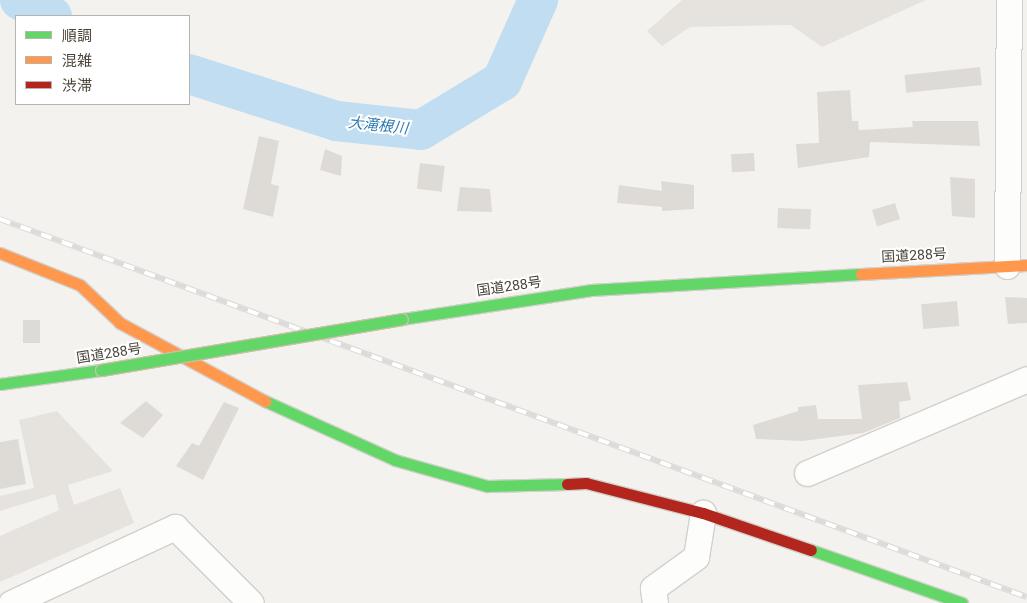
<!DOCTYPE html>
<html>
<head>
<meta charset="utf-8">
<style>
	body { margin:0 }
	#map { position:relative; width:1027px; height:603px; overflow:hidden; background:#f4f2ee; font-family:Roboto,"Noto Sans JP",sans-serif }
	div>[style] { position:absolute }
	.parking>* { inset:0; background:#e6e3df }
	.river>* { height:40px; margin:-20px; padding:0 20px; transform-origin:20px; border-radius:20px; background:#c0ddf1 }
	.building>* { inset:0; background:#dedbd6; transform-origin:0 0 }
	.roads { filter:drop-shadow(1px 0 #d2d0cb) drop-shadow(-1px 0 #d2d0cb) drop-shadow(0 1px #d2d0cb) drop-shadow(0 -1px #d2d0cb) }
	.street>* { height:25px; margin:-12.5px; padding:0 12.5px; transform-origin:12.5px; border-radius:12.5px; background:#fdfdfc }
	.fast>* { height:11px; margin:-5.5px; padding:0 5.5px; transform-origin:5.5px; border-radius:5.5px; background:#63d668 }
	.slow>* { height:11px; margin:-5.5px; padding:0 5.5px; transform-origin:5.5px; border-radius:5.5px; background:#ff974d }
	.jam>* { height:11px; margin:-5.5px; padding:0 5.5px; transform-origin:5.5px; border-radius:5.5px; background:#b3261e }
	.rail>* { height:5.5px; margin-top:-2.75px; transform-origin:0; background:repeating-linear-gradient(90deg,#fff 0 11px,#dbdbda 0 22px); box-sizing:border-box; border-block:1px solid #dbdbda }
	.bridges { filter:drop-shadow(1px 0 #ccbfa9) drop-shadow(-1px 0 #ccbfa9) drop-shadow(0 1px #ccbfa9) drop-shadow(0 -1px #ccbfa9) }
	.fast-bridge>* { height:11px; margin:-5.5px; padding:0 5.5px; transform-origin:5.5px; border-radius:5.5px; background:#63d668 }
	span { translate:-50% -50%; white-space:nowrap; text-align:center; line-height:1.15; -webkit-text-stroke:4px #fff; paint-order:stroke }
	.street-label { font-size:14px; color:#4b4439 }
	.water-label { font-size:15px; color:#2e7ab2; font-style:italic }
	.legend { position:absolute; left:15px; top:15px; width:175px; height:90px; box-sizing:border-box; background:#fff; border:1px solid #b7b4b0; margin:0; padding:6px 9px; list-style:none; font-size:15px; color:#4b4439 }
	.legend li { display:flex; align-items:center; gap:10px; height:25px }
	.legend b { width:25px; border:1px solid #b7b4b0 }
</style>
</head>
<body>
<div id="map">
	<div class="parking">
		<i style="clip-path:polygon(682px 0,926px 0,822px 47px,791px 25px,690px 27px,662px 46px,647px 31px)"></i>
		<i style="clip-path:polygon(57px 411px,113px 471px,68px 485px,74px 505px,120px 488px,134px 523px,0 582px,0 536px,59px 510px,55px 494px,0 511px,0 496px,34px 488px,19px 420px)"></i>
	</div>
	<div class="river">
		<i style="left:20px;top:0;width:36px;rotate:27deg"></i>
		<i style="left:189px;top:74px;width:154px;rotate:17.7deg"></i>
		<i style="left:336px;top:121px;width:85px;rotate:6deg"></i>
		<i style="left:421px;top:130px;width:95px;rotate:-31.2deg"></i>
		<i style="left:502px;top:81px;width:89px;rotate:-66deg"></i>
	</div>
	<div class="building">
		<i style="left:980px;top:67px;width:18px;height:76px;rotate:84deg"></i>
		<i style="clip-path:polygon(850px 90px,852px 121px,858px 121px,859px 130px,913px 127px,912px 121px,978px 121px,980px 146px,870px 142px,869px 157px,798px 168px,796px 144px,819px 143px,817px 92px)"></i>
		<i style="clip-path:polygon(259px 136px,279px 141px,271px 184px,279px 186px,273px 217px,243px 209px)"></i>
		<i style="clip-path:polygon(325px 149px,342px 156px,341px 176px,320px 170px)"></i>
		<i style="left:754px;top:153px;width:18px;height:23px;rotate:87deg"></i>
		<i style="left:420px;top:163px;width:25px;height:26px;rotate:7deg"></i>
		<i style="clip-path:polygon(950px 177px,975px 179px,975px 218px,952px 216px)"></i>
		<i style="clip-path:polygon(661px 181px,694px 185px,694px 209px,662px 211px,662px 207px,617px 203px,619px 185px,662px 191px)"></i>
		<i style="clip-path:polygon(460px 187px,490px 189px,492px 212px,457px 211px)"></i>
		<i style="left:895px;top:203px;width:17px;height:24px;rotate:73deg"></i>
		<i style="left:778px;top:208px;width:33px;height:20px;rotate:2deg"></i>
		<i style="clip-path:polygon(1005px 297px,1027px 298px,1027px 323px,1008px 324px)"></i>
		<i style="left:957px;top:301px;width:25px;height:36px;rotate:85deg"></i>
		<i style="left:23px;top:320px;width:17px;height:23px"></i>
		<i style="clip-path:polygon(907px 382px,911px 400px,899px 402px,900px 418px,863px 433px,803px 441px,756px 439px,753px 425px,798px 411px,798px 407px,816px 405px,818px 419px,862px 419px,858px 385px)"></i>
		<i style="clip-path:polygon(146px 401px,163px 415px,143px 438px,120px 423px)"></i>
		<i style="clip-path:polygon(224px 402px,239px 408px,203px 480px,176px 466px,192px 443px,199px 446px)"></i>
		<i style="clip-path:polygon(18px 439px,26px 484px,0 489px,0 442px)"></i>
	</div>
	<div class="roads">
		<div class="street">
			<i style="left:1007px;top:266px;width:266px;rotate:-89.6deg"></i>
			<i style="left:807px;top:473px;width:239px;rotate:-23.1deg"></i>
			<i style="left:11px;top:603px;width:181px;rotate:-24.9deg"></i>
			<i style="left:175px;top:527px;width:107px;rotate:45deg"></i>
			<i style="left:655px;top:603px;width:15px;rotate:-98deg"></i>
			<i style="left:653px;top:588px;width:53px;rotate:-35.8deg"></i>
			<i style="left:696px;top:557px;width:45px;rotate:-81deg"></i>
		</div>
		<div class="fast">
			<i style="left:402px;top:319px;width:191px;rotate:-8.7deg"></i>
			<i style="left:591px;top:290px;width:270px;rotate:-3.4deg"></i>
			<i style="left:0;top:384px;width:102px;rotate:-7.9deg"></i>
			<i style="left:265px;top:401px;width:143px;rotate:24.4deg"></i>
			<i style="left:395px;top:460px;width:96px;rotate:15.8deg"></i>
			<i style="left:487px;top:486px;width:80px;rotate:-1.4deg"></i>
			<i style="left:811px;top:550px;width:160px;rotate:19.3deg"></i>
		</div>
		<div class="slow">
			<i style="left:0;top:253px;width:86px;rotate:21.8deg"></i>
			<i style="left:80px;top:285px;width:55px;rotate:43.5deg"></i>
			<i style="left:120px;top:323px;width:165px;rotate:28.3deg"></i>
			<i style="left:861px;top:274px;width:166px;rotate:-3.1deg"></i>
		</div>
		<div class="jam">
			<i style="left:567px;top:484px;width:19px;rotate:-3deg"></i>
			<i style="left:586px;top:483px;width:121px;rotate:14.4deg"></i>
			<i style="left:703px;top:513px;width:114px;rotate:18.9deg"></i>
		</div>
	</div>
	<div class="rail">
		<i style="left:0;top:219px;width:1094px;rotate:20.21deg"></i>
	</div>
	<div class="bridges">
		<div class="fast-bridge">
			<i style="left:101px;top:370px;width:305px;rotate:-9.6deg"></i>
		</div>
	</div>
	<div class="street-label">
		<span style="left:914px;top:255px;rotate:-3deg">国道288号</span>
		<span style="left:509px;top:286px;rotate:-8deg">国道288号</span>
		<span style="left:109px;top:353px;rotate:-9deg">国道288号</span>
	</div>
	<div class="water-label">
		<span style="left:378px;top:126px;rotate:6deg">大滝根川</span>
	</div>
	<ul class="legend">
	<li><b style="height:6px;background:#63d668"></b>順調</li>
	<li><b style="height:6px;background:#ff974d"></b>混雑</li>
	<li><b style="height:6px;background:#b3261e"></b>渋滞</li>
	</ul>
</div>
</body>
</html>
